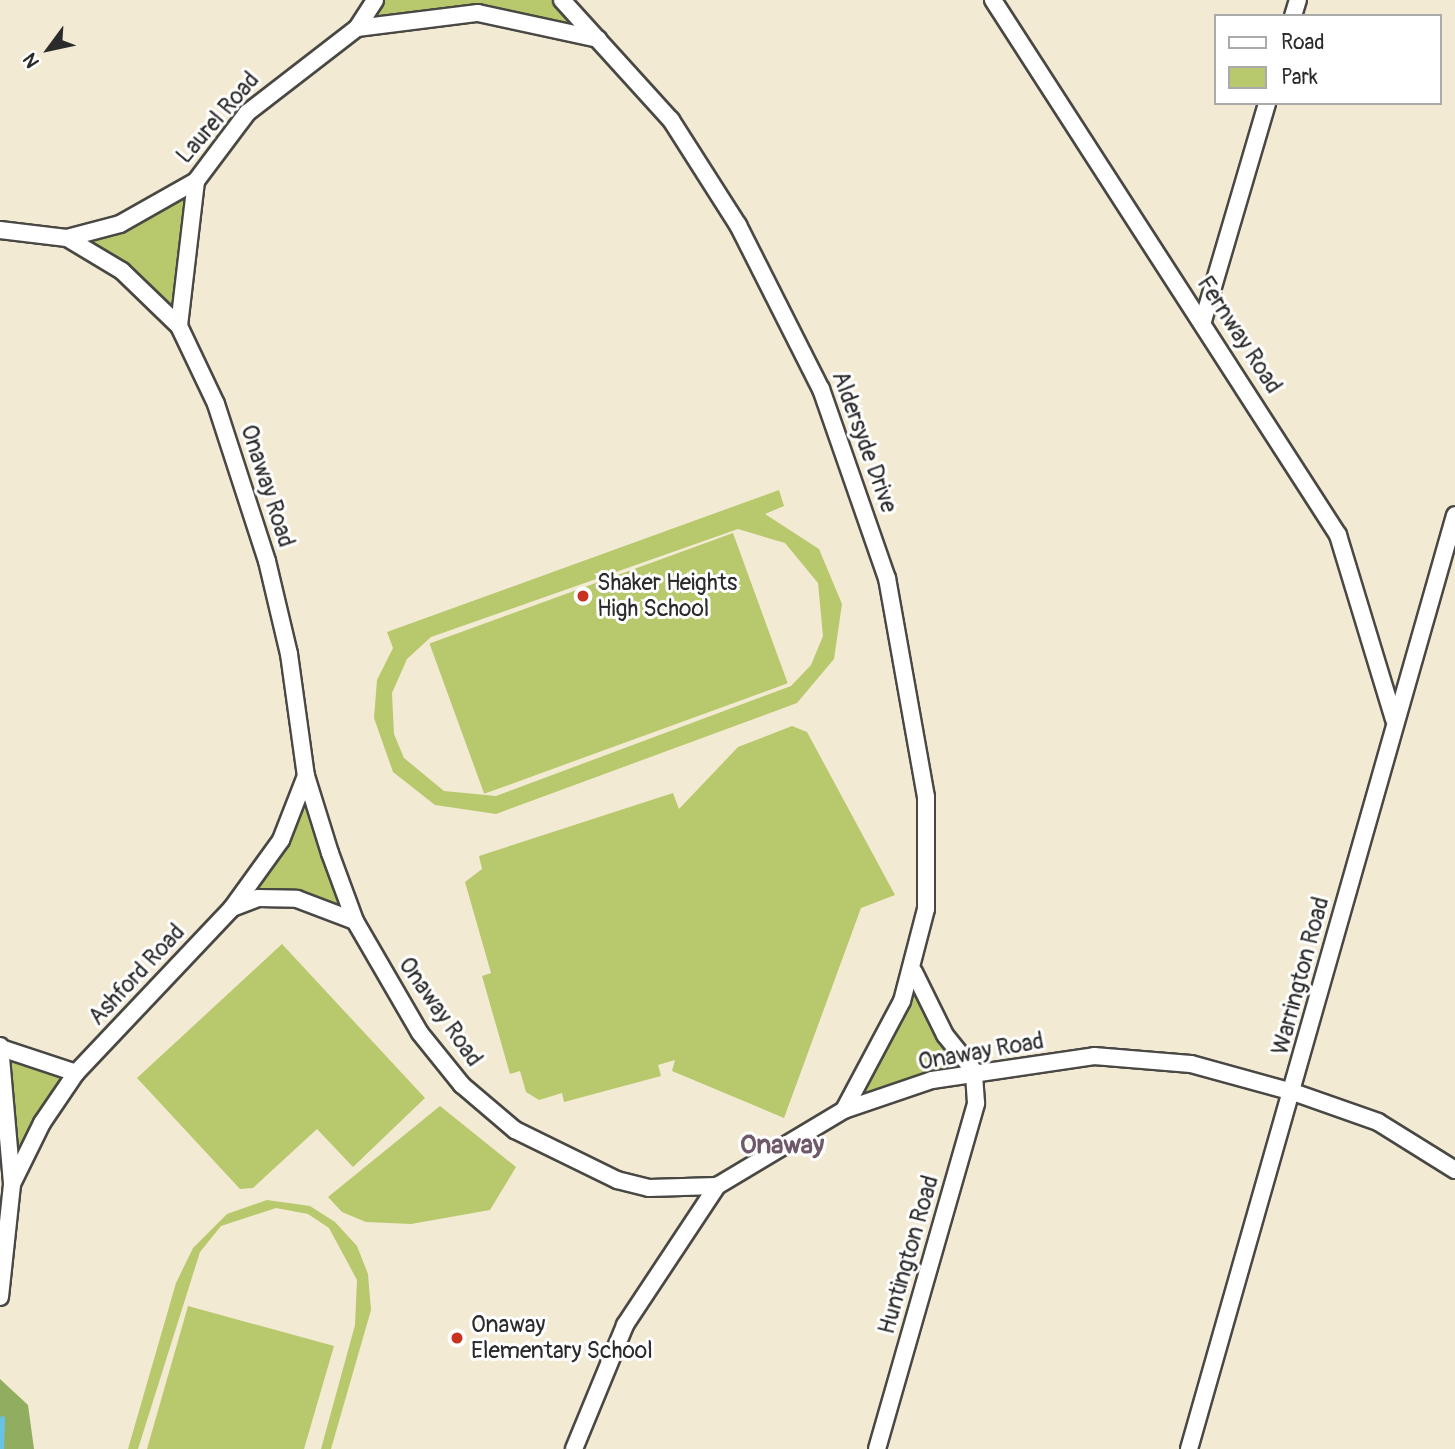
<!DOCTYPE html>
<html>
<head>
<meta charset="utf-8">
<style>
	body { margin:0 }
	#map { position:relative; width:1455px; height:1449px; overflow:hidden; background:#f3ead4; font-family:Pangolin,sans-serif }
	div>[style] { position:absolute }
	.green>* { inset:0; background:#b7c96c; transform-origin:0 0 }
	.forest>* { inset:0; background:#91ad60 }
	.stream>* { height:5px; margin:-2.5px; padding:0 2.5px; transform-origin:2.5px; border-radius:2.5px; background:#67c2e5 }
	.roads { filter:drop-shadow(2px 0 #494844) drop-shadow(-2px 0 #494844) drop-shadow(0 2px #494844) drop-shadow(0 -2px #494844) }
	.street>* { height:16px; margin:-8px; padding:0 8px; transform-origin:8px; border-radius:8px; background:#fff }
	.dots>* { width:19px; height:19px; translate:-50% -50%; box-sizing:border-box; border:4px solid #fff; border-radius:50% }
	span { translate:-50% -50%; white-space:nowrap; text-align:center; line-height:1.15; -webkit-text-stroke:6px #fff; paint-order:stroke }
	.street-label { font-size:23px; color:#2b2b2b }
	.poi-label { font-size:23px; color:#2b2b2b }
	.left { translate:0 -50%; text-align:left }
	.quarter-label { font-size:26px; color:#6e586a; font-weight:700 }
	.legend { position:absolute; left:1214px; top:14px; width:228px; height:91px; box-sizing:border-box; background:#fff; border:2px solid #aaa; margin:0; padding:9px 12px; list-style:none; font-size:21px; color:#2b2b2b }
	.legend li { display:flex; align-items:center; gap:14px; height:35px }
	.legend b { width:35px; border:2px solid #aaa }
	.north { position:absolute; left:14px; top:14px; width:70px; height:70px; -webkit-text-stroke:5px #fff; paint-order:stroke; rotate:237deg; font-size:19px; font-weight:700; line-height:28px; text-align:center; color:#2b2b2b }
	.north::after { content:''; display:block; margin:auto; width:24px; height:32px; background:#2b2b2b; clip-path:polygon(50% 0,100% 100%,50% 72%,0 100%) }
</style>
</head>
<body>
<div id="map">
	<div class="green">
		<i style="clip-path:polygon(375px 0,562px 0,598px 39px,516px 18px,357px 28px)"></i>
		<i style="clip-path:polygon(196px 181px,179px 326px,152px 296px,67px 238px,120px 224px)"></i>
		<i style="clip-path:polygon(evenodd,779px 490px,784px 506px,765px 514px,819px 549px,842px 604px,834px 659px,797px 703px,496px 814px,435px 805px,393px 772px,374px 718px,377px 680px,393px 648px,387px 632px,779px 490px,738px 529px,785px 543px,818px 583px,823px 636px,811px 665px,791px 686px,496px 796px,444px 791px,404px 758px,394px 734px,392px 693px,407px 659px,431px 637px,738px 529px)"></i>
		<i style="left:733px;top:533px;width:160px;height:323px;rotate:70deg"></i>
		<i style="clip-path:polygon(792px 726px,807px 732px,895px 895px,861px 908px,784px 1118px,672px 1071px,675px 1060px,658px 1065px,661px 1076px,564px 1102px,562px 1093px,539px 1100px,526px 1092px,520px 1071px,510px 1074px,482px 976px,491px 973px,465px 882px,482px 869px,479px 856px,673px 793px,679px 809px,738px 747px)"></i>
		<i style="clip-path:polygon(306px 776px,355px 921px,297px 899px,232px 908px,267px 860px)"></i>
		<i style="clip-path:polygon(282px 944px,425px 1098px,353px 1167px,317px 1129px,253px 1188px,240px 1189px,137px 1078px)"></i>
		<i style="clip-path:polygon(914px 972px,974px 1071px,844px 1110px)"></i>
		<i style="clip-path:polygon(1px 1048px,76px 1073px,12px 1184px)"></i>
		<i style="clip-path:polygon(440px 1106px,516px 1167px,490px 1210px,411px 1224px,366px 1222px,342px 1212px,328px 1197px)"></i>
		<i style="clip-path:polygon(267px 1200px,310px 1206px,335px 1222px,357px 1246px,368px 1274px,371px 1310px,331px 1449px,321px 1449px,355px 1325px,357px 1280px,329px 1228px,308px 1214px,276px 1208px,221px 1226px,200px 1252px,138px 1449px,128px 1449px,176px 1283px,193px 1248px,227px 1214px)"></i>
		<i style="clip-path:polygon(188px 1306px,334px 1346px,304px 1449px,147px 1449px)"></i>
	</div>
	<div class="forest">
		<i style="clip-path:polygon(0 1379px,28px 1405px,34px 1449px,0 1449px)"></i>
	</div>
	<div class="stream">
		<i style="left:1px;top:1449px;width:31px;rotate:-88deg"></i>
	</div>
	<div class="roads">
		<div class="street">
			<i style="left:562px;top:0;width:162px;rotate:47.8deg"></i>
			<i style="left:671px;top:120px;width:125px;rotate:57.5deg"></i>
			<i style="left:738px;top:225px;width:184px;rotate:63.2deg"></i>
			<i style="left:821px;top:389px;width:200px;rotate:70.8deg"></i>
			<i style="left:887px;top:578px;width:222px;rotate:79.9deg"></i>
			<i style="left:926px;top:797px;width:112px;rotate:90deg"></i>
			<i style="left:926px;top:909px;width:95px;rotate:104.6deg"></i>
			<i style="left:902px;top:1001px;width:123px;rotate:118deg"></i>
			<i style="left:993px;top:0;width:637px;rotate:57.18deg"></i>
			<i style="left:1338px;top:535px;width:192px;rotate:73.1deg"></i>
			<i style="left:1293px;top:16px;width:17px;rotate:-73deg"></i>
			<i style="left:357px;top:28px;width:122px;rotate:-7.1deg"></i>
			<i style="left:478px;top:13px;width:123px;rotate:12.2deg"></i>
			<i style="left:196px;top:181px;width:146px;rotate:96.7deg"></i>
			<i style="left:179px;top:326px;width:86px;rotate:64.6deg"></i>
			<i style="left:216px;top:404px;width:165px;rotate:72deg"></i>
			<i style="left:267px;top:561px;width:96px;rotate:76.7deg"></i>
			<i style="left:289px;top:654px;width:123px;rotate:82.1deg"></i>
			<i style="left:306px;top:776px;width:81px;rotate:72.7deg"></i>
			<i style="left:330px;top:853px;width:72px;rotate:69.8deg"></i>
			<i style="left:355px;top:921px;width:129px;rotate:59.9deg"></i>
			<i style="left:420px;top:1033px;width:67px;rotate:51.1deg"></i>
			<i style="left:462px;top:1085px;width:70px;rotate:40.3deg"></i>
			<i style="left:515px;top:1130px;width:114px;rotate:26.1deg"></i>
			<i style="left:617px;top:1180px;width:33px;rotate:14deg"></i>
			<i style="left:649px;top:1188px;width:68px;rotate:-1.7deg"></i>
			<i style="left:717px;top:1186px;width:148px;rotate:-30.9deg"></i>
			<i style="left:844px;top:1110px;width:93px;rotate:-18.8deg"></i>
			<i style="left:932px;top:1080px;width:164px;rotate:-8.4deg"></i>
			<i style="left:1094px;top:1056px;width:97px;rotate:4.7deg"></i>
			<i style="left:1191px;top:1064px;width:106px;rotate:15.4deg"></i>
			<i style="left:1293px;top:1092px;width:90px;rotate:19.4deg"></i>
			<i style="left:1378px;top:1122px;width:91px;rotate:31.9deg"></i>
			<i style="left:0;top:230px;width:67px;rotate:6.8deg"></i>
			<i style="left:67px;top:238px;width:55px;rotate:-14.8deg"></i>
			<i style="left:120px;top:224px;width:87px;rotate:-29.5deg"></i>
			<i style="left:196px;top:181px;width:85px;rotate:-53.1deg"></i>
			<i style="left:247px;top:113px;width:139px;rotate:-37.7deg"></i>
			<i style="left:357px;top:28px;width:33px;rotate:-57deg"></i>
			<i style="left:67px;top:238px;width:64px;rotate:31deg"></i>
			<i style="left:122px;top:271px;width:79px;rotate:44deg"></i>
			<i style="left:1203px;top:321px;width:227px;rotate:-73.6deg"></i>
			<i style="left:232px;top:908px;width:28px;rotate:-21deg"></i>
			<i style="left:258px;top:898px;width:39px;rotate:1deg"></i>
			<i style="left:297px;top:899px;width:62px;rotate:20.8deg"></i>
			<i style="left:914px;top:972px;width:70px;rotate:63.8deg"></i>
			<i style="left:945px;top:1035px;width:46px;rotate:51.1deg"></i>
			<i style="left:0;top:1046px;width:137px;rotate:85deg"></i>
			<i style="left:1px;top:1048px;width:79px;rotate:18.4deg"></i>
			<i style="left:0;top:1297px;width:114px;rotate:-83.9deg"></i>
			<i style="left:12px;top:1184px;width:68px;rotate:-63.8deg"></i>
			<i style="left:42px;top:1123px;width:60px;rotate:-55.8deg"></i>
			<i style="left:76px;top:1073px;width:227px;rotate:-46.6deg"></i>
			<i style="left:232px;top:908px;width:84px;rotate:-54.2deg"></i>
			<i style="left:281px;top:840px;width:69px;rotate:-68.7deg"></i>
			<i style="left:574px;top:1449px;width:134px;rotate:-67.6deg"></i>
			<i style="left:625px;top:1325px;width:167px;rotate:-56.5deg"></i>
			<i style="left:877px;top:1449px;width:360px;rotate:-74deg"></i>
			<i style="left:976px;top:1103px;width:32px;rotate:-94deg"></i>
			<i style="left:1189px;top:1449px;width:971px;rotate:-74.1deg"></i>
		</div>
	</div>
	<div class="dots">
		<i style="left:583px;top:596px;background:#c8321e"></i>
		<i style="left:457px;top:1338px;background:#c8321e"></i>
	</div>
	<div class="street-label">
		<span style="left:218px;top:118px;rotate:-49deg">Laurel Road</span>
		<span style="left:1239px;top:335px;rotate:57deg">Fernway Road</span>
		<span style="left:864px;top:442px;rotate:70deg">Aldersyde Drive</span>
		<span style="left:267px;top:486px;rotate:72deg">Onaway Road</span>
		<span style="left:137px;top:975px;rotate:-47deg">Ashford Road</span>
		<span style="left:1301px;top:976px;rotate:-75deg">Warrington Road</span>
		<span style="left:440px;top:1012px;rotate:55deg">Onaway Road</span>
		<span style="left:981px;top:1052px;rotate:-10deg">Onaway Road</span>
		<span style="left:909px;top:1255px;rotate:-74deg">Huntington Road</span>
	</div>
	<div class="poi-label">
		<span class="left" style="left:597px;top:596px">Shaker Heights<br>High School</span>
		<span class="left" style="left:471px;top:1338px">Onaway<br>Elementary School</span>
	</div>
	<div class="quarter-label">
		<span style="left:782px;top:1146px">Onaway</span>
	</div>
	<ul class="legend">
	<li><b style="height:9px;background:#fff"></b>Road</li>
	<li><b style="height:19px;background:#b7c96c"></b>Park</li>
	</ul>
	<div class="north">N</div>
</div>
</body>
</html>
